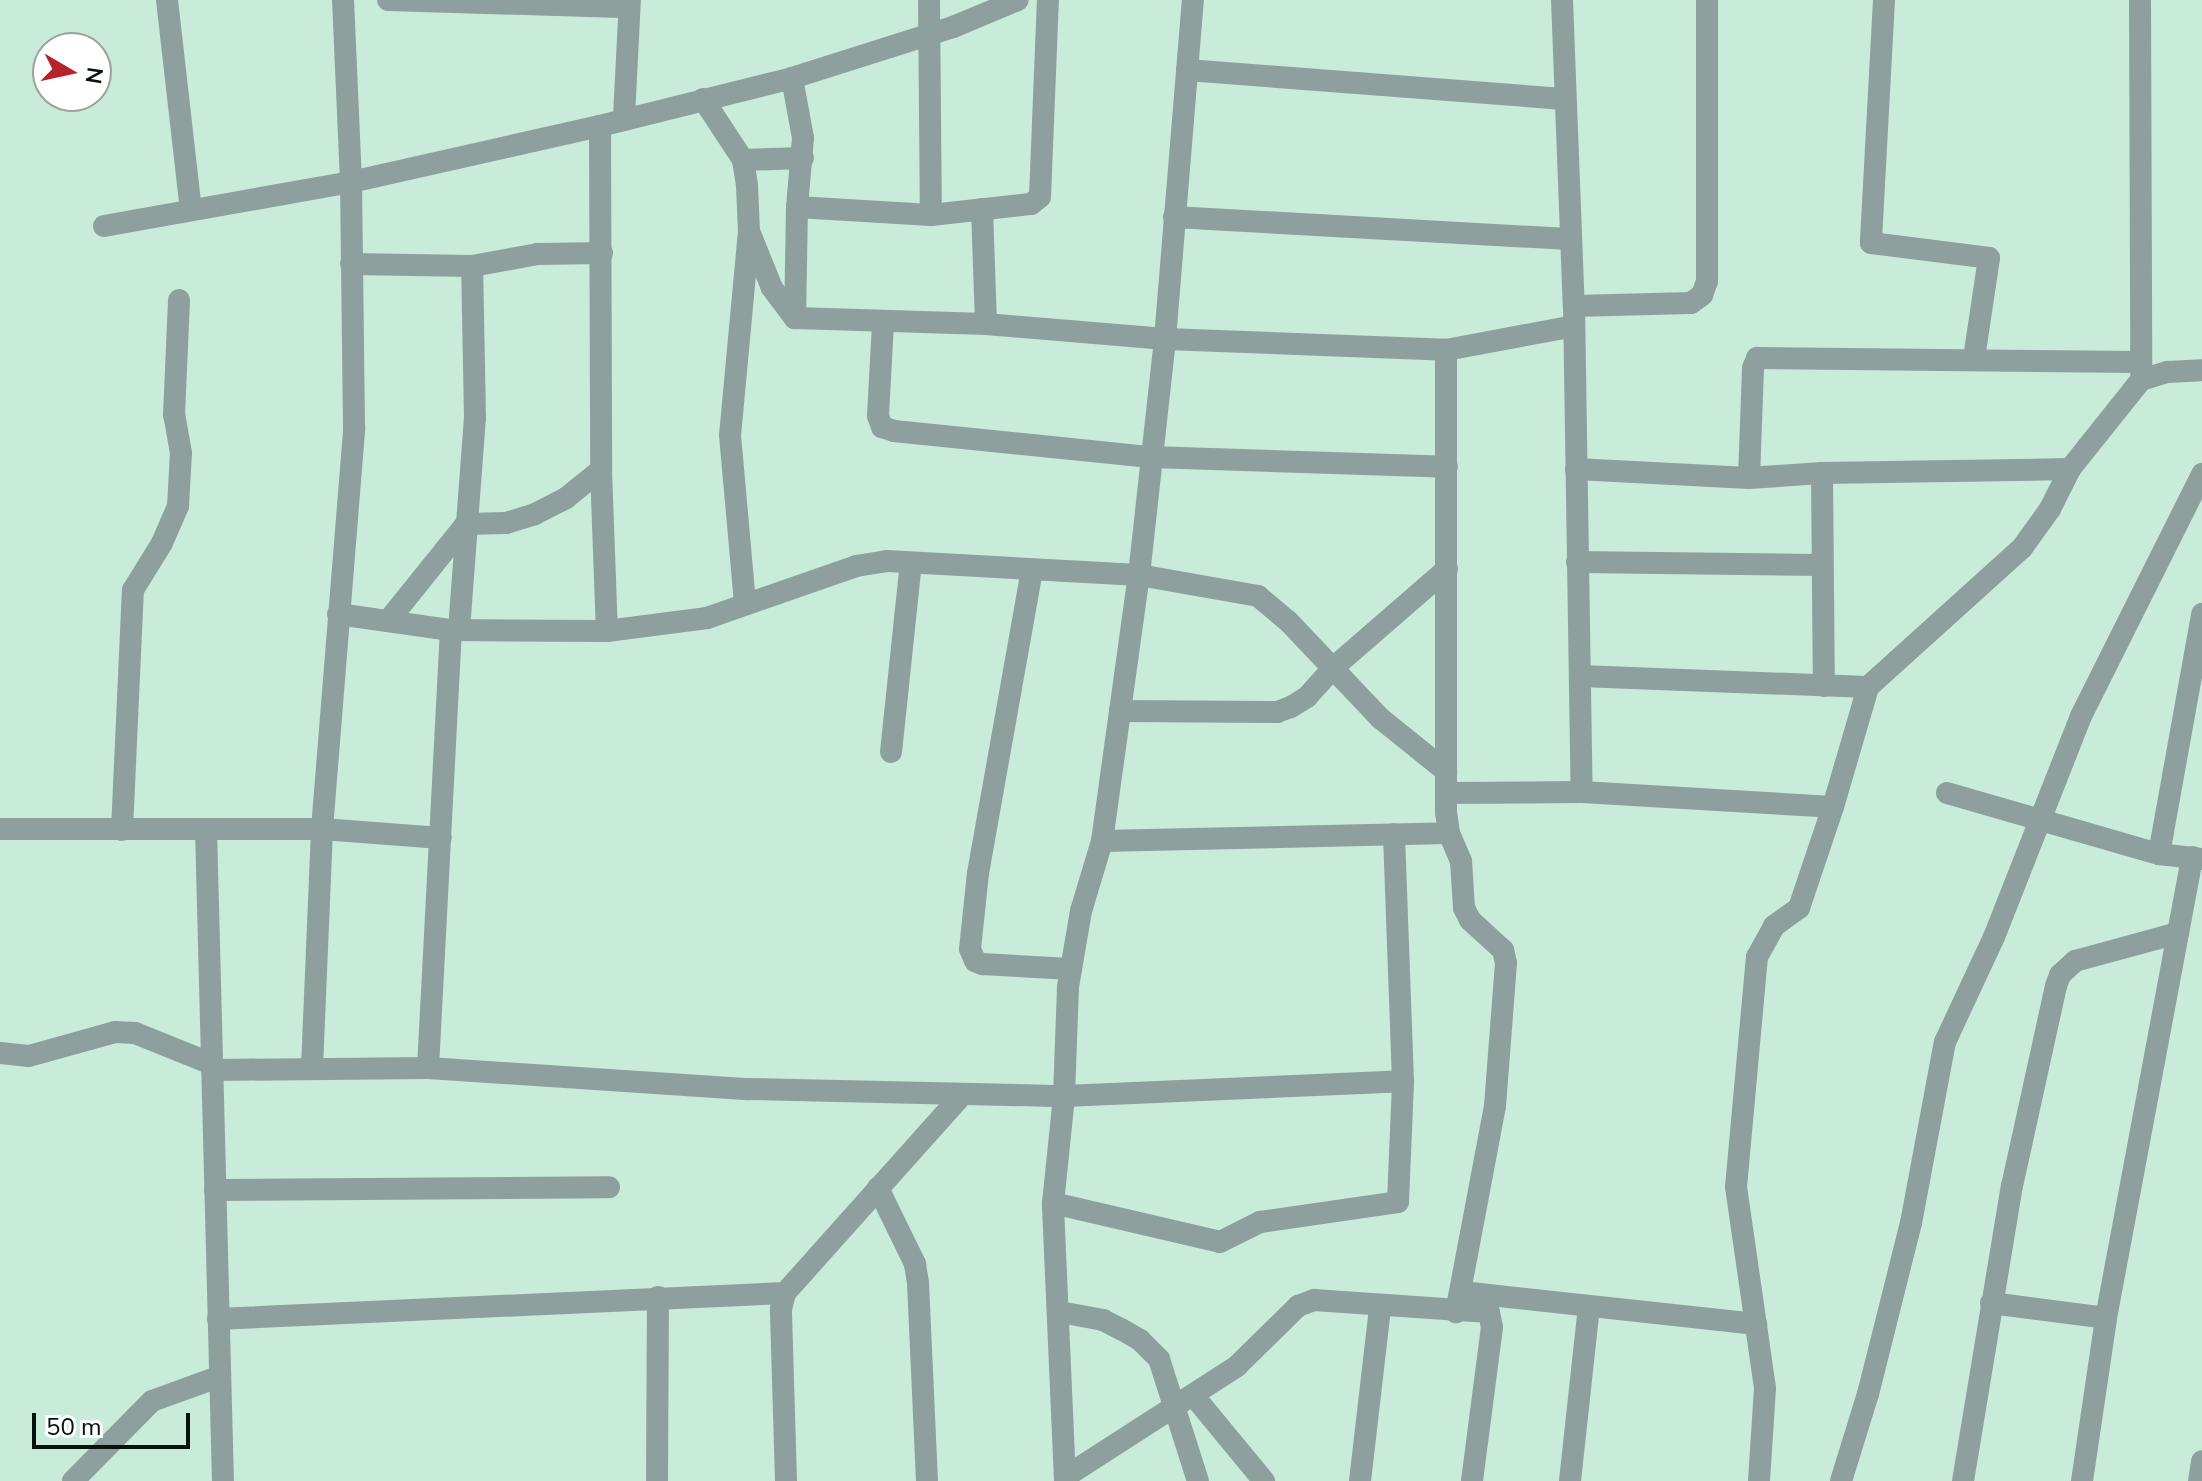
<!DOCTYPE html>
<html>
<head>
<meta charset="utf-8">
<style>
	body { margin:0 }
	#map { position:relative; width:2202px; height:1481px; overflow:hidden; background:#c8ecd9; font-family:"Nunito Sans",sans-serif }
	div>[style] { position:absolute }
	.street>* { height:22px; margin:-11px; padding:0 11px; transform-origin:11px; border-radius:11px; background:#8ea09e }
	span { translate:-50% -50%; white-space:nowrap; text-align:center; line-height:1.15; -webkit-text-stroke:6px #fff; paint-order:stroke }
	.north { position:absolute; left:32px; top:32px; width:80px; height:80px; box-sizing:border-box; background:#fff; border:2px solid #9ca19e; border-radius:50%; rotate:99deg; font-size:22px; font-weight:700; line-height:32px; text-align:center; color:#07140d }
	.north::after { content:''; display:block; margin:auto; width:28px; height:36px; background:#b52428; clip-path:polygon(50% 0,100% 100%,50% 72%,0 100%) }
	.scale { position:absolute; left:32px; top:1413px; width:158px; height:36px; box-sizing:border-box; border:4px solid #07140d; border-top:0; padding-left:10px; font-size:24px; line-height:28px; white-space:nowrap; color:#07140d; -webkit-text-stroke:6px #fff; paint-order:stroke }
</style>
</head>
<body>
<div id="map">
	<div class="street">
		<i style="left:167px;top:0;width:211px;rotate:83.5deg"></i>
		<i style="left:388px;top:0;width:241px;rotate:1.7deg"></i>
		<i style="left:929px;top:0;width:215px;rotate:89.5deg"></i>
		<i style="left:1562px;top:0;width:306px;rotate:87.8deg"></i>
		<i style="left:1574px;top:306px;width:486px;rotate:89.1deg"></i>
		<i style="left:1884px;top:0;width:243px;rotate:93.1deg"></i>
		<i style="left:1871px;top:243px;width:119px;rotate:7.2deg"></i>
		<i style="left:1989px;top:258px;width:101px;rotate:98.5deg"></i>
		<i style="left:2140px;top:0;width:375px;rotate:89.8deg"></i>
		<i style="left:1187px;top:70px;width:378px;rotate:4.4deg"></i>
		<i style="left:792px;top:78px;width:61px;rotate:79.6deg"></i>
		<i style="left:803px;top:138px;width:69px;rotate:95deg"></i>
		<i style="left:797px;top:207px;width:111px;rotate:91deg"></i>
		<i style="left:703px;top:99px;width:73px;rotate:56.7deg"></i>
		<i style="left:743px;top:160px;width:26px;rotate:81deg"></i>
		<i style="left:747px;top:186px;width:45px;rotate:87.5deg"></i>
		<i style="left:749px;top:231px;width:205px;rotate:95.3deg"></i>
		<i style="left:730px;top:435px;width:170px;rotate:84.9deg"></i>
		<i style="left:624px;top:117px;width:117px;rotate:-87.1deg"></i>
		<i style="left:600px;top:126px;width:344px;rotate:89.8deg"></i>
		<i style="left:601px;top:470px;width:161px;rotate:87.9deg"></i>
		<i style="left:743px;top:160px;width:60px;rotate:-1.9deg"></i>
		<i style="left:797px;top:207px;width:134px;rotate:3.4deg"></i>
		<i style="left:931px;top:215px;width:101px;rotate:-6.3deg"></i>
		<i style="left:1031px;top:204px;width:11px;rotate:-38deg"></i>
		<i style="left:1040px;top:197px;width:197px;rotate:-87.7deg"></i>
		<i style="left:982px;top:209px;width:115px;rotate:88deg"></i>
		<i style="left:1174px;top:217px;width:396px;rotate:3.2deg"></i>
		<i style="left:104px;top:226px;width:251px;rotate:-10.1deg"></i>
		<i style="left:351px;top:182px;width:255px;rotate:-12.7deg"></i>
		<i style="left:600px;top:126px;width:198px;rotate:-14deg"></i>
		<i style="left:792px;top:78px;width:169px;rotate:-17.6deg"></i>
		<i style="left:953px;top:27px;width:70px;rotate:-22.6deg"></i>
		<i style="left:749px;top:231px;width:61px;rotate:68deg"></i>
		<i style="left:772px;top:288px;width:38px;rotate:53deg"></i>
		<i style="left:795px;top:318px;width:191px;rotate:1.8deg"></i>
		<i style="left:986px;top:324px;width:180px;rotate:4.8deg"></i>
		<i style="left:1165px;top:339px;width:281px;rotate:2.2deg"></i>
		<i style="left:1446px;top:350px;width:130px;rotate:-10.6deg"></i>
		<i style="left:351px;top:264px;width:121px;rotate:0.9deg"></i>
		<i style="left:472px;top:266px;width:67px;rotate:-10.3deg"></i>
		<i style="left:538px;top:254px;width:64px;rotate:-0.9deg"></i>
		<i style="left:1574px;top:306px;width:117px;rotate:-1.5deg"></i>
		<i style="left:1691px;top:303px;width:14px;rotate:-36deg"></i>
		<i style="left:1702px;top:295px;width:15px;rotate:-70deg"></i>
		<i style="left:1707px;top:281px;width:281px;rotate:-90deg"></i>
		<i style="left:883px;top:323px;width:93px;rotate:93.1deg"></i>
		<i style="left:878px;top:416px;width:12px;rotate:70deg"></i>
		<i style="left:882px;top:427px;width:13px;rotate:18deg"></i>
		<i style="left:894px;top:431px;width:258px;rotate:5.8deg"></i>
		<i style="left:1151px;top:457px;width:296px;rotate:1.9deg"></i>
		<i style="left:1446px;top:350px;width:462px;rotate:90deg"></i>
		<i style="left:1446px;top:812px;width:21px;rotate:82deg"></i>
		<i style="left:1449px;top:833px;width:30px;rotate:67deg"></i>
		<i style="left:1461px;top:861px;width:47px;rotate:86.3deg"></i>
		<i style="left:1464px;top:908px;width:13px;rotate:63deg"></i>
		<i style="left:1470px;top:920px;width:45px;rotate:42.3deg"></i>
		<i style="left:1503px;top:950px;width:13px;rotate:77deg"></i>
		<i style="left:1506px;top:963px;width:143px;rotate:94.4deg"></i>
		<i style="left:1495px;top:1106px;width:210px;rotate:100.7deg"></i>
		<i style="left:1576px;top:469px;width:173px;rotate:3deg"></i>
		<i style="left:1749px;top:478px;width:73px;rotate:-3.9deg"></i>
		<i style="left:1822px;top:473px;width:248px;rotate:-0.9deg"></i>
		<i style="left:1822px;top:473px;width:213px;rotate:89.5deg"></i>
		<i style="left:1749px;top:478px;width:110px;rotate:-87.9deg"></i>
		<i style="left:1753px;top:368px;width:11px;rotate:-68deg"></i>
		<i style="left:1757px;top:358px;width:383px;rotate:0.6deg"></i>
		<i style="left:1577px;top:562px;width:245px;rotate:0.7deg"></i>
		<i style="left:1032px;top:570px;width:308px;rotate:100.1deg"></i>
		<i style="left:978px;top:873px;width:76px;rotate:96deg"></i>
		<i style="left:970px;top:949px;width:13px;rotate:67deg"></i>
		<i style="left:975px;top:961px;width:8px;rotate:23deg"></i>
		<i style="left:982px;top:964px;width:89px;rotate:3.2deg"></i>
		<i style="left:338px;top:614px;width:114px;rotate:8.1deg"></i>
		<i style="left:451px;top:630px;width:156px;rotate:0.4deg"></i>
		<i style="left:607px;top:631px;width:101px;rotate:-7.4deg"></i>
		<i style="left:707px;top:618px;width:158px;rotate:-19.2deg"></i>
		<i style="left:856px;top:566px;width:31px;rotate:-9deg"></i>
		<i style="left:887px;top:561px;width:252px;rotate:3.2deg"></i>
		<i style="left:1139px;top:575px;width:121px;rotate:10deg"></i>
		<i style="left:1258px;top:596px;width:39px;rotate:40deg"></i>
		<i style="left:1288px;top:621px;width:134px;rotate:46.5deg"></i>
		<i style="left:1380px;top:718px;width:85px;rotate:38.8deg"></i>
		<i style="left:388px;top:621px;width:124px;rotate:-51.2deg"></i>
		<i style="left:466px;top:524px;width:40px;rotate:-1.4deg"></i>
		<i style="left:506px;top:523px;width:30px;rotate:-17deg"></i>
		<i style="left:535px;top:514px;width:35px;rotate:-27deg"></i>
		<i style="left:566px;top:498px;width:45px;rotate:-38.7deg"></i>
		<i style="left:459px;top:630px;width:213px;rotate:-85.7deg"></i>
		<i style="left:475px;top:418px;width:152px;rotate:-91.1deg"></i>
		<i style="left:1580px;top:676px;width:288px;rotate:2.2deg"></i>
		<i style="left:1120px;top:711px;width:157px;rotate:0.4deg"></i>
		<i style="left:1277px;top:712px;width:15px;rotate:-20deg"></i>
		<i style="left:1291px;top:707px;width:19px;rotate:-32deg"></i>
		<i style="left:1307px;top:697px;width:39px;rotate:-48deg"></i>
		<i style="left:1333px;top:668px;width:151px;rotate:-41deg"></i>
		<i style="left:891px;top:752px;width:190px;rotate:-84deg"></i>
		<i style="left:1446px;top:793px;width:136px;rotate:-0.4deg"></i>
		<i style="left:1582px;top:792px;width:251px;rotate:3.4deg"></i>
		<i style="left:1947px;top:793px;width:221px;rotate:16.1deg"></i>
		<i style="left:2159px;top:854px;width:43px;rotate:6.6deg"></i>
		<i style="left:0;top:829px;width:322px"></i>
		<i style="left:322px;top:829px;width:119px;rotate:4.3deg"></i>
		<i style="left:206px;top:829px;width:652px;rotate:88.51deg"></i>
		<i style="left:122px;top:830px;width:240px;rotate:-87.4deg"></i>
		<i style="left:133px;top:590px;width:55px;rotate:-58.3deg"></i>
		<i style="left:162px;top:543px;width:40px;rotate:-66.6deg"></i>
		<i style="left:178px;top:506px;width:53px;rotate:-86.8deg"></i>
		<i style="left:181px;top:453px;width:39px;rotate:-100deg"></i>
		<i style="left:174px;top:415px;width:115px;rotate:-87.5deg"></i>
		<i style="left:1102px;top:841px;width:347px;rotate:-1.3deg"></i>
		<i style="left:2159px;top:854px;width:244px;rotate:-79.8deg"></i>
		<i style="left:0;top:1053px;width:29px;rotate:6deg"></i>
		<i style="left:29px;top:1056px;width:89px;rotate:-15.6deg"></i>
		<i style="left:115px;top:1032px;width:20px;rotate:3deg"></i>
		<i style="left:135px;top:1033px;width:83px;rotate:21.9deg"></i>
		<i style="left:312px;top:1068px;width:239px;rotate:-87.6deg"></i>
		<i style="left:322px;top:829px;width:403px;rotate:-85.4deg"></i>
		<i style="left:354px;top:427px;width:245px;rotate:-90.7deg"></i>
		<i style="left:351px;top:182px;width:182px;rotate:-92.5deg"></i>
		<i style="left:428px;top:1068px;width:439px;rotate:-87deg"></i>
		<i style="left:212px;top:1070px;width:216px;rotate:-0.5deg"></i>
		<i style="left:428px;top:1068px;width:321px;rotate:3.8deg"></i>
		<i style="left:748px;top:1089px;width:316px;rotate:1.3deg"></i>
		<i style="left:1064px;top:1096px;width:339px;rotate:-2.5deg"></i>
		<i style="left:878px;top:1188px;width:85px;rotate:64deg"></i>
		<i style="left:915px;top:1264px;width:19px;rotate:81deg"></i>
		<i style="left:918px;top:1283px;width:198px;rotate:87.4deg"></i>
		<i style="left:215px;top:1190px;width:394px;rotate:-0.4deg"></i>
		<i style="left:1053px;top:1203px;width:171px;rotate:13.1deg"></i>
		<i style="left:1220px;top:1242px;width:45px;rotate:-26.6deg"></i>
		<i style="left:1260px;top:1222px;width:139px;rotate:-8.2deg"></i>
		<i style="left:1398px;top:1202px;width:121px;rotate:-87.6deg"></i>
		<i style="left:1403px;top:1081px;width:247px;rotate:-92.1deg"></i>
		<i style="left:1462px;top:1292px;width:296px;rotate:6.2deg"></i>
		<i style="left:1991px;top:1303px;width:116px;rotate:7.4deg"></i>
		<i style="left:1060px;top:1312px;width:44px;rotate:10.5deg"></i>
		<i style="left:1103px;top:1320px;width:20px;rotate:27deg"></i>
		<i style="left:1121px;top:1329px;width:22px;rotate:30deg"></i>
		<i style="left:1140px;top:1340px;width:27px;rotate:45deg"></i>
		<i style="left:1159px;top:1359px;width:128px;rotate:72.3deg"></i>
		<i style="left:218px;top:1319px;width:568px;rotate:-2.63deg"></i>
		<i style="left:1193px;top:1395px;width:112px;rotate:50.5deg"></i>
		<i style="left:1065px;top:1477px;width:205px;rotate:-32.8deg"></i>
		<i style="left:1237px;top:1366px;width:86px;rotate:-44.5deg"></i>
		<i style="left:1298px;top:1306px;width:17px;rotate:-21deg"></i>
		<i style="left:1314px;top:1300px;width:175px;rotate:3.9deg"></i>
		<i style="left:1489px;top:1312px;width:15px;rotate:79deg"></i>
		<i style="left:1492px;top:1327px;width:155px;rotate:97.4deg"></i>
		<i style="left:73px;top:1481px;width:112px;rotate:-45.4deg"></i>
		<i style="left:152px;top:1401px;width:70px;rotate:-20deg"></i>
		<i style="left:657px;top:1481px;width:184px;rotate:-89.7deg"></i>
		<i style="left:786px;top:1481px;width:172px;rotate:-91.7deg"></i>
		<i style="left:781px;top:1309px;width:16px;rotate:-76deg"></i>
		<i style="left:785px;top:1293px;width:266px;rotate:-48.2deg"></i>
		<i style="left:1065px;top:1481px;width:278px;rotate:-92.5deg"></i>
		<i style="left:1053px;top:1203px;width:108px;rotate:-84.1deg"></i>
		<i style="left:1064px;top:1096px;width:109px;rotate:-87.9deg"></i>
		<i style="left:1068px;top:987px;width:77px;rotate:-80.3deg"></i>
		<i style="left:1081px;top:911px;width:73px;rotate:-73.3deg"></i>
		<i style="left:1102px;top:841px;width:269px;rotate:-82.1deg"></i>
		<i style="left:1139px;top:575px;width:237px;rotate:-83.7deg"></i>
		<i style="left:1165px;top:339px;width:340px;rotate:-85.3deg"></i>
		<i style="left:1360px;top:1481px;width:175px;rotate:-83.4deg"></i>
		<i style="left:1570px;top:1481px;width:176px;rotate:-83.8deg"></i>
		<i style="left:1759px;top:1481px;width:93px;rotate:-86.3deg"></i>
		<i style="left:1765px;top:1388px;width:203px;rotate:-98.2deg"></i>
		<i style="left:1736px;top:1187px;width:231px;rotate:-84.8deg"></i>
		<i style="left:1757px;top:957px;width:35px;rotate:-61deg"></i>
		<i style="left:1774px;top:926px;width:31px;rotate:-36deg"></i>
		<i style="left:1799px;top:908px;width:107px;rotate:-71.4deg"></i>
		<i style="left:1833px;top:807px;width:125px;rotate:-73.7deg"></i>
		<i style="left:1868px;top:687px;width:207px;rotate:-42.1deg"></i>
		<i style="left:2022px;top:548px;width:48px;rotate:-54.3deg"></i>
		<i style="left:2050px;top:509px;width:45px;rotate:-63.4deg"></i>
		<i style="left:2070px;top:469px;width:114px;rotate:-51.4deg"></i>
		<i style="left:2141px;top:380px;width:28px;rotate:-17deg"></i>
		<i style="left:2168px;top:372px;width:34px;rotate:-3deg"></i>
		<i style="left:1841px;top:1481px;width:91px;rotate:-72.8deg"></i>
		<i style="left:1868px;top:1394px;width:176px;rotate:-75.9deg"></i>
		<i style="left:1911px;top:1223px;width:184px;rotate:-79.4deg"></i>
		<i style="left:1945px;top:1042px;width:116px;rotate:-65deg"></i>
		<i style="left:1994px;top:937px;width:238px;rotate:-68.5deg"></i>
		<i style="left:2081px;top:716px;width:271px;rotate:-63.4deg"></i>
		<i style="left:1963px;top:1481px;width:299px;rotate:-80.6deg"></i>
		<i style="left:2012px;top:1186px;width:205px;rotate:-77.6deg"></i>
		<i style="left:2056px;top:986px;width:12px;rotate:-70deg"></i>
		<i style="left:2060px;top:975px;width:21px;rotate:-43deg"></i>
		<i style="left:2075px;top:961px;width:107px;rotate:-15.2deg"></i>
		<i style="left:2082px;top:1481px;width:165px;rotate:-81.6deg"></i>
		<i style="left:2106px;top:1318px;width:469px;rotate:-79.4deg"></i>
		<i style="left:2199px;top:1481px;width:20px;rotate:-81deg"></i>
	</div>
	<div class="north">N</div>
	<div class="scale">50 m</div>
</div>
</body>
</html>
